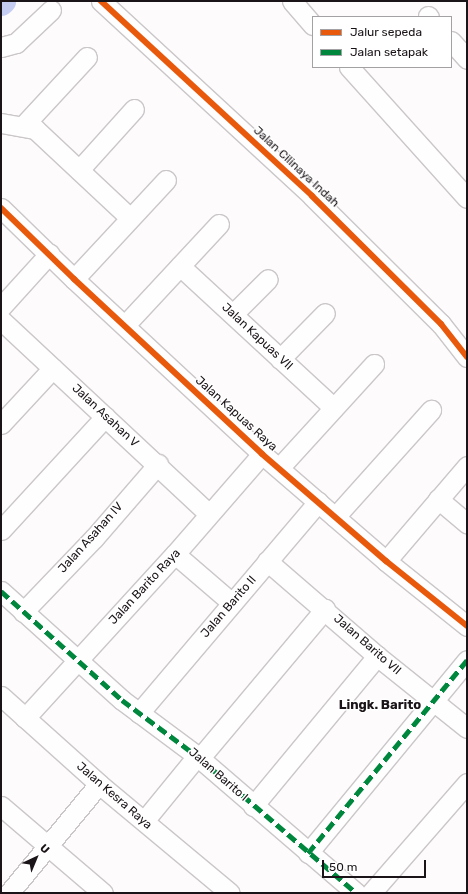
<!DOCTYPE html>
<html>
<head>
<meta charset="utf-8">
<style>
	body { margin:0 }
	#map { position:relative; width:468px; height:894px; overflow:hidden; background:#fdfbfc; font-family:Rubik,sans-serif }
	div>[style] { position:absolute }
	.river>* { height:25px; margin:-12.5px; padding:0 12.5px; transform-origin:12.5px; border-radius:12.5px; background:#c6cdf2 }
	.roads { filter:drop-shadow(1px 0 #cbc7c9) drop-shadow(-1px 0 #cbc7c9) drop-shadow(0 1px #cbc7c9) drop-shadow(0 -1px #cbc7c9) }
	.minor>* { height:19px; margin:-9.5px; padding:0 9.5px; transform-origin:9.5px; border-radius:9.5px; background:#fffeff }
	.quiet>* { height:5px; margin-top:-2.5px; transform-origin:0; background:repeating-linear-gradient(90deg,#00873e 0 10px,transparent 0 15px) }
	.cycleway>* { height:6px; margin:-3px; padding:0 3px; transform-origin:3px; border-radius:3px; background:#e8590c }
	span { translate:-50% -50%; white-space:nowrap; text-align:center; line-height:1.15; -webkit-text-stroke:3px #fff; paint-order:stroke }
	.street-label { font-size:12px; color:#1a1418 }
	.neighbourhood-label { font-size:13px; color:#1a1418; font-weight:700 }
	.frame { position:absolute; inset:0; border:2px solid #1a1418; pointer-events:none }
	.legend { position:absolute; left:312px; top:16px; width:140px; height:52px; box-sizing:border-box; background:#fff; border:1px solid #a3a1a3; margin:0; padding:5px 7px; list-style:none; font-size:12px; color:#1a1418 }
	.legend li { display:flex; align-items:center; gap:8px; height:20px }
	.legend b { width:20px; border:1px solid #a3a1a3 }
	.north { position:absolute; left:16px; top:838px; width:40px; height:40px; -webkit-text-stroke:3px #fff; paint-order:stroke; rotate:44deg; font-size:11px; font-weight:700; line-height:16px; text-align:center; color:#1a1418 }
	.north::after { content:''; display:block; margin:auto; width:14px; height:18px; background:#1a1418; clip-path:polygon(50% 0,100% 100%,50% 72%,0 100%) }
	.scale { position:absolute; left:322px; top:860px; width:104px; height:18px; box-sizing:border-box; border:2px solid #1a1418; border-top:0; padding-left:5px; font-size:12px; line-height:14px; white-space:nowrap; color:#1a1418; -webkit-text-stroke:3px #fff; paint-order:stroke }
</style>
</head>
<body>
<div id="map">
	<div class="river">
		<i style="left:1px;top:3px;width:3px;rotate:-45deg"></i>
	</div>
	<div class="roads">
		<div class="minor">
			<i style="left:101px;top:1px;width:287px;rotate:42.7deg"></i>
			<i style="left:312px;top:196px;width:182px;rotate:44.8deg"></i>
			<i style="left:441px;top:324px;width:42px;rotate:51.8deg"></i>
			<i style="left:292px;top:1px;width:32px;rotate:49deg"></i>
			<i style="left:428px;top:16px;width:1px;rotate:45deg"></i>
			<i style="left:451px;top:41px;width:24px;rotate:48deg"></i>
			<i style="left:1px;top:47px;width:16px;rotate:-15deg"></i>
			<i style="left:16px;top:43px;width:48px;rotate:-43.3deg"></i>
			<i style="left:349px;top:67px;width:176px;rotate:48deg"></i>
			<i style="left:1px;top:123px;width:35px;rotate:10deg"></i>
			<i style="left:35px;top:129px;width:130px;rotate:43.1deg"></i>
			<i style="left:23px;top:126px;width:94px;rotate:-47.2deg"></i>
			<i style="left:79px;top:170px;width:82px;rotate:-48deg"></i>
			<i style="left:1px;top:208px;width:102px;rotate:44.2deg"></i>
			<i style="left:74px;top:279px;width:257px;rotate:42.9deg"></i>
			<i style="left:262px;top:454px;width:164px;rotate:40.8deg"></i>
			<i style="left:386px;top:561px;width:104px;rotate:38.7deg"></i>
			<i style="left:180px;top:266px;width:209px;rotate:42.7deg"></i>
			<i style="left:74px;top:279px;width:135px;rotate:-47.1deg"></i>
			<i style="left:1px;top:307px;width:72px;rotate:-47.8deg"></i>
			<i style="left:233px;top:314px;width:49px;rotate:-45deg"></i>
			<i style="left:1px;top:320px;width:284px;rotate:43deg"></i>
			<i style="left:125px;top:325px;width:138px;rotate:-47.1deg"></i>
			<i style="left:280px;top:359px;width:64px;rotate:-45.6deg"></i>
			<i style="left:1px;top:424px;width:76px;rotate:-47.1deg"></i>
			<i style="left:279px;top:468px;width:141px;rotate:-47.6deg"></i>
			<i style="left:438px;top:499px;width:38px;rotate:40deg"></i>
			<i style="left:335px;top:517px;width:144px;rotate:-48.1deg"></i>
			<i style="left:1px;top:530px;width:154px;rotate:-47.4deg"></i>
			<i style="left:175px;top:554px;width:75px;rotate:40.7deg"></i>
			<i style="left:267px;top:561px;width:145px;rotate:40.8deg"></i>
			<i style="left:377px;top:656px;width:115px;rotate:38.7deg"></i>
			<i style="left:386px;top:561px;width:125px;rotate:-49.5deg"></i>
			<i style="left:1px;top:591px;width:163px;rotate:42deg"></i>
			<i style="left:122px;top:700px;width:94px;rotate:36.7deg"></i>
			<i style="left:197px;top:756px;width:210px;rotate:40.7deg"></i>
			<i style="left:23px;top:612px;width:103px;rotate:-46.2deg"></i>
			<i style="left:94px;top:538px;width:98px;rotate:-49.1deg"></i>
			<i style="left:1px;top:696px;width:132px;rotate:41.9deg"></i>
			<i style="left:99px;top:784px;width:170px;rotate:39.8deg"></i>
			<i style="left:139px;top:713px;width:277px;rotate:-49.7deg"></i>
			<i style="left:25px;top:718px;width:222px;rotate:-47.6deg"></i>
			<i style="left:175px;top:554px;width:133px;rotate:-49deg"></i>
			<i style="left:199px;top:759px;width:196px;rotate:-50deg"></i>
			<i style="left:1px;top:806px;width:134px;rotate:40.5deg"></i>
			<i style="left:253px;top:806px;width:195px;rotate:-50.4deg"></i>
			<i style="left:144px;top:821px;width:84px;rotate:-50.8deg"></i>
			<i style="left:308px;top:853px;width:250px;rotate:-50.5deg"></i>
			<i style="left:9px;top:893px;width:141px;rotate:-50.5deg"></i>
			<i style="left:371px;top:893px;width:146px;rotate:-48.9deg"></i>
		</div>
	</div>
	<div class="quiet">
		<i style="left:1px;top:591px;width:163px;rotate:42deg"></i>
		<i style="left:122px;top:700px;width:94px;rotate:36.7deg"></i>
		<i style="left:197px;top:756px;width:210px;rotate:40.7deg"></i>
		<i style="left:308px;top:853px;width:250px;rotate:-50.5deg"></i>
	</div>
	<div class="cycleway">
		<i style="left:101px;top:1px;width:287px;rotate:42.7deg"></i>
		<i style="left:312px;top:196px;width:182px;rotate:44.8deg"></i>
		<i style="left:441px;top:324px;width:42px;rotate:51.8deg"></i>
		<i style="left:1px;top:208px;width:102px;rotate:44.2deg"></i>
		<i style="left:74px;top:279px;width:257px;rotate:42.9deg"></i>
		<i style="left:262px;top:454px;width:164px;rotate:40.8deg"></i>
		<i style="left:386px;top:561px;width:104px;rotate:38.7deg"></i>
	</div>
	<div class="street-label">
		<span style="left:296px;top:167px;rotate:43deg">Jalan Cilinaya Indah</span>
		<span style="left:257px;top:337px;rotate:43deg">Jalan Kapuas VII</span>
		<span style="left:236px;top:414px;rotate:42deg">Jalan Kapuas Raya</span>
		<span style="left:105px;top:416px;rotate:43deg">Jalan Asahan V</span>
		<span style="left:91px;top:538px;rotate:-48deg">Jalan Asahan IV</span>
		<span style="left:145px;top:587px;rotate:-47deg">Jalan Barito Raya</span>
		<span style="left:229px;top:607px;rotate:-49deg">Jalan Barito II</span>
		<span style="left:367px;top:645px;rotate:41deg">Jalan Barito VII</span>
		<span style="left:218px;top:775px;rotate:41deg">Jalan Barito I</span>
		<span style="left:114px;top:796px;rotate:41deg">Jalan Kesra Raya</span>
	</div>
	<div class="neighbourhood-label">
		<span style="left:380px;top:705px">Lingk. Barito</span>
	</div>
	<div class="frame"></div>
	<ul class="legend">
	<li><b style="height:5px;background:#e8590c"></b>Jalur sepeda</li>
	<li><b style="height:5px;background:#00873e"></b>Jalan setapak</li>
	</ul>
	<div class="north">U</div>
	<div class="scale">50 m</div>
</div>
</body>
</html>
